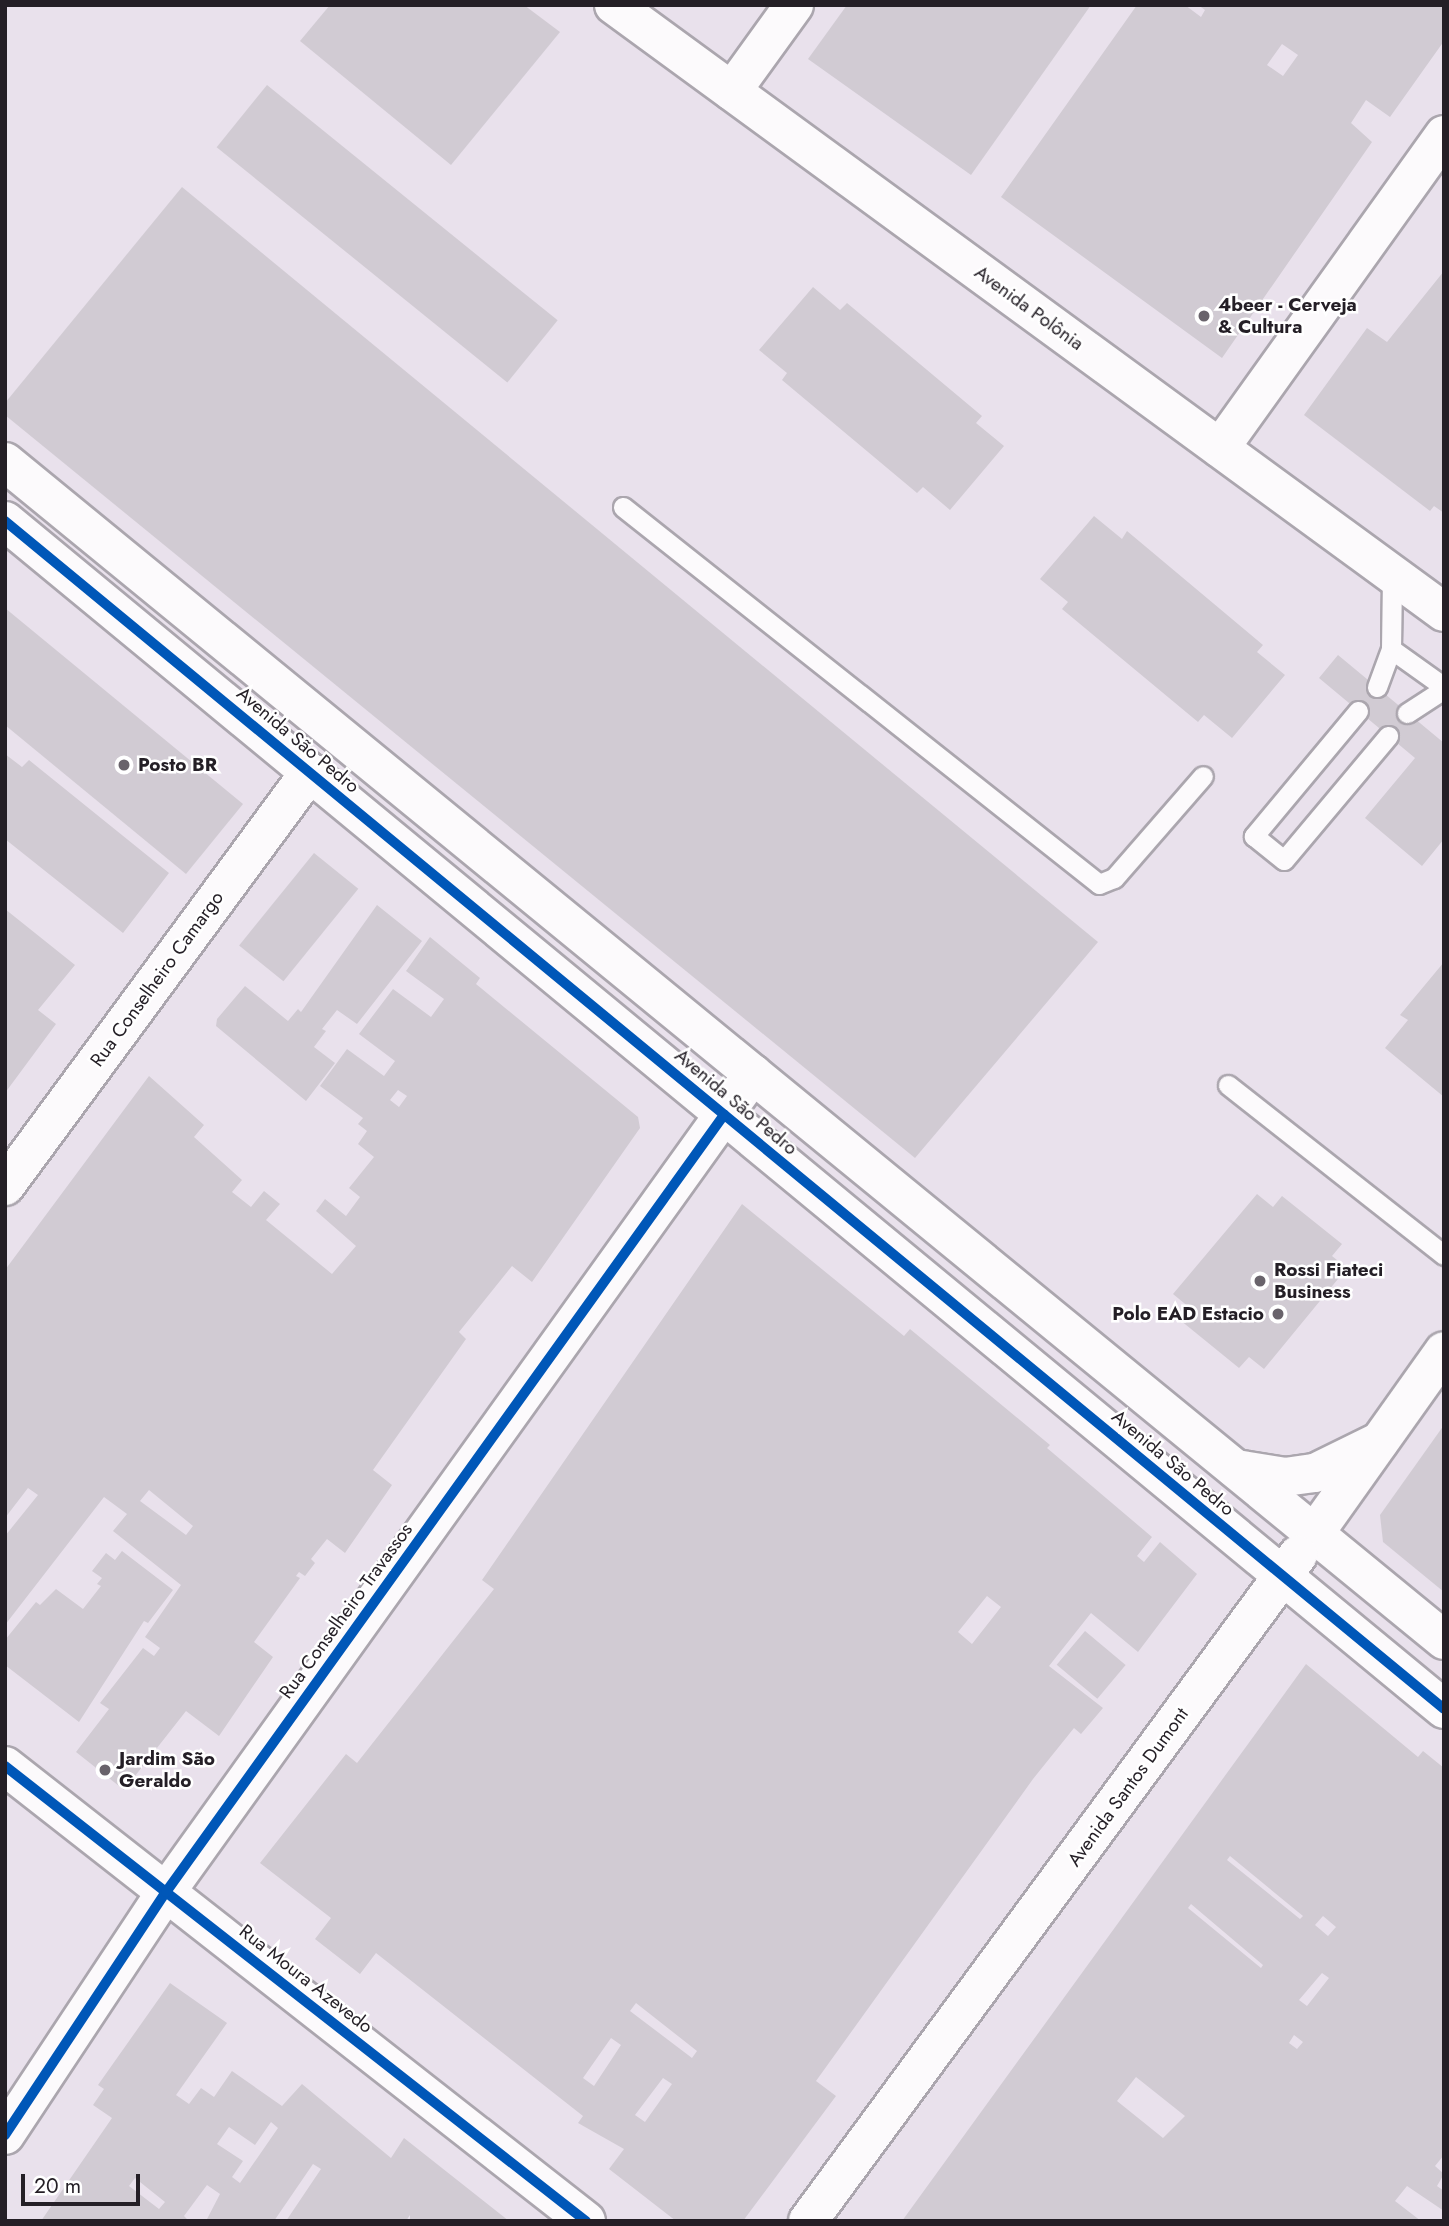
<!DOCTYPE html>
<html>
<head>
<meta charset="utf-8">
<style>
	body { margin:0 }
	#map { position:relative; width:1449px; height:2226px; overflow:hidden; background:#e9e1ec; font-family:Jost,sans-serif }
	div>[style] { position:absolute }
	.building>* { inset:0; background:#d1cbd3; transform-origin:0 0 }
	.roads { filter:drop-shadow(2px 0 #aba6ae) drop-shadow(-2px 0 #aba6ae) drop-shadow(0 2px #aba6ae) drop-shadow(0 -2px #aba6ae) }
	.lane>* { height:19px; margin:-9.5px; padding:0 9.5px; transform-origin:9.5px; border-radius:9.5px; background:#fcfafc }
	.street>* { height:38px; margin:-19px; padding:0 19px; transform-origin:19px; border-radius:19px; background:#fcfafc }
	.secondary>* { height:38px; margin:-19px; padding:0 19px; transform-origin:19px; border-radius:19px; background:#fcfafc }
	.cycleway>* { height:10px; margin:-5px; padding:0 5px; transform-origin:5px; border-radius:5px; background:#0057b8 }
	.dots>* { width:19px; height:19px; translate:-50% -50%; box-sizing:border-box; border:4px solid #fff; border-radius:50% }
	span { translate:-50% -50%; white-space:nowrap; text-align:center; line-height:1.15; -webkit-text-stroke:5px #fff; paint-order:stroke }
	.poi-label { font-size:19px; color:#241f26; font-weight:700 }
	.left { translate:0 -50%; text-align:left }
	.right { translate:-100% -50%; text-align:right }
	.street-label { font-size:19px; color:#241f26 }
	.frame { position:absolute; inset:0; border:7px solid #241f26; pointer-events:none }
	.scale { position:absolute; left:21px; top:2174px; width:119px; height:32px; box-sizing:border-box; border:4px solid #241f26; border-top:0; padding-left:9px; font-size:21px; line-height:24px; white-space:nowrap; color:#241f26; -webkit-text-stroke:5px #fff; paint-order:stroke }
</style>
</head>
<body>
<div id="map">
	<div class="building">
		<i style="clip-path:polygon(330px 5px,524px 5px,560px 32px,451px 165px,300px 41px)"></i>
		<i style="clip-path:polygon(847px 5px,1091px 5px,971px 175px,808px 59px)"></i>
		<i style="clip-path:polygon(evenodd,1137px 5px,1185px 5px,1201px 17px,1205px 10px,1198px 5px,1444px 5px,1444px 41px,1390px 117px,1366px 100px,1351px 123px,1372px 142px,1222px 358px,1001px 197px,1137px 5px,1282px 44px,1298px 55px,1283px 76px,1267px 65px,1282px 44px)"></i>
		<i style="left:267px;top:85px;width:374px;height:80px;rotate:39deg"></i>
		<i style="clip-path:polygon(182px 187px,1098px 942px,915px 1158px,5px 415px,5px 403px)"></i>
		<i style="clip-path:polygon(1444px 271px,1444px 448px,1428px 464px,1444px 448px,1444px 513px,1434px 506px,1430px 511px,1304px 415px,1367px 328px,1387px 342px)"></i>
		<i style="clip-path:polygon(813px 287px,840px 310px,847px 303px,982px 416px,976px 423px,1004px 446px,950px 510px,923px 487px,917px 493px,782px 380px,787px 373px,759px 350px)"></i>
		<i style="clip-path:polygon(1094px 516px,1122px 539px,1127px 531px,1263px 645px,1257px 652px,1285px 675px,1232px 738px,1204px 715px,1198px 722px,1062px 609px,1068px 602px,1040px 579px)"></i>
		<i style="clip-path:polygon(5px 608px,243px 804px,186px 874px,5px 725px)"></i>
		<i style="clip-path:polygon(1338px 655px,1444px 743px,1444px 839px,1422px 866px,1365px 818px,1415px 758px,1319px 678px)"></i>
		<i style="clip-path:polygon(5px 754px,22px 767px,29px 760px,169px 873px,123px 933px,5px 839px)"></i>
		<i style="left:314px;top:853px;width:57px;height:119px;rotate:39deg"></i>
		<i style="clip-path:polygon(377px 905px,422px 941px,357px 1024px,337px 1010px,322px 1029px,326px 1031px,314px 1047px,335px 1063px,306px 1101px,216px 1026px,217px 1019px,245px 986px,288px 1021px,298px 1009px,301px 1012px)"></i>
		<i style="clip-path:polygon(5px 909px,75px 965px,38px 1010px,56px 1024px,5px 1093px)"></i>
		<i style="clip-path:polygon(evenodd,430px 937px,480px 978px,476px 984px,638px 1117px,640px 1128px,532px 1282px,512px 1266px,459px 1332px,466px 1339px,373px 1470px,392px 1485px,345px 1553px,327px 1539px,311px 1559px,315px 1563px,305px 1576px,299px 1572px,296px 1576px,300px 1578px,254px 1642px,273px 1657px,219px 1736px,186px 1711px,124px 1790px,76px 1752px,109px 1709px,100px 1703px,143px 1648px,154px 1656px,160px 1648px,145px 1637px,181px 1585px,113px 1531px,127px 1514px,104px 1497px,5px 1625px,5px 1536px,38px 1495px,28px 1488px,5px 1518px,5px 1270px,149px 1076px,204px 1125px,194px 1137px,242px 1180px,232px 1192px,251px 1207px,264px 1191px,280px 1204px,266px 1220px,332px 1274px,356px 1246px,316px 1211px,325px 1199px,346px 1216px,360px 1197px,349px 1188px,374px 1157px,358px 1144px,367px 1131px,358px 1124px,363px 1118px,320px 1086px,347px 1049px,384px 1076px,395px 1061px,359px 1034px,393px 989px,431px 1017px,444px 999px,406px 971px,430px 937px,398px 1090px,407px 1096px,399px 1107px,390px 1100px,398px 1090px,430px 937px,149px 1490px,193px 1526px,186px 1535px,140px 1501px,149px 1490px)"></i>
		<i style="clip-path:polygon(1444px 962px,1444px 1097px,1385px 1048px,1408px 1020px,1400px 1015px)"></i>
		<i style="clip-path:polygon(1257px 1194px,1273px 1207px,1282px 1196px,1342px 1244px,1332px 1256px,1347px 1268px,1264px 1369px,1249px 1357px,1239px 1368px,1180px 1320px,1190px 1308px,1173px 1294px)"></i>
		<i style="clip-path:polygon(evenodd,742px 1204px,904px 1336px,910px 1329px,1050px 1445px,1047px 1448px,1152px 1537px,1137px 1556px,1144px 1562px,1160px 1542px,1197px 1574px,1138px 1652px,1091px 1613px,1049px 1666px,1103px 1708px,1081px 1734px,1074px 1728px,1033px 1779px,816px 2081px,836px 2096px,743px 2221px,676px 2221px,609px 2169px,624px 2149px,578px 2123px,583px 2116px,376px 1953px,360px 1974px,315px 1939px,331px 1918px,260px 1863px,346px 1754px,357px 1763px,494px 1589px,482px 1580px,742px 1204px,987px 1596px,1001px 1607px,972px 1644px,958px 1632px,987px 1596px,742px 1204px,636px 2003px,697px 2051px,692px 2058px,630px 2011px,636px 2003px,742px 1204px,611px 2038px,621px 2045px,594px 2086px,583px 2078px,611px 2038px,742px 1204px,663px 2078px,672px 2084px,645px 2122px,635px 2115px,663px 2078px)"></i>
		<i style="clip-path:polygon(1444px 1425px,1444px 1592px,1383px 1542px,1380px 1515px)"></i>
		<i style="clip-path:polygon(122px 1551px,173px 1590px,148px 1623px,144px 1621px,79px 1722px,5px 1665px,5px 1640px,36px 1602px,40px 1605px,56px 1589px,83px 1609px,101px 1586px,97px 1584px,102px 1578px,92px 1571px,106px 1553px,115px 1560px)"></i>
		<i style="left:1085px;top:1631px;width:53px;height:44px;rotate:40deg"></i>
		<i style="clip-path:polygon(evenodd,1306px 1664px,1418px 1757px,1423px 1751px,1444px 1768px,1444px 2155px,1435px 2166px,1444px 2174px,1437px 2186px,1444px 2191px,1444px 2211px,1407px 2186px,1395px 2201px,1421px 2221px,902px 2221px,1306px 1664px,1230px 1856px,1303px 1916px,1300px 1919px,1227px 1860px,1230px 1856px,1306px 1664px,1191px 1904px,1263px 1965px,1261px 1968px,1188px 1908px,1191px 1904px,1306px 1664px,1323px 1916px,1336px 1927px,1328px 1936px,1315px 1925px,1323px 1916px,1306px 1664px,1322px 1973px,1329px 1978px,1307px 2006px,1299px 2000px,1322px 1973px,1306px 1664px,1294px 2035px,1303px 2042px,1297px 2049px,1289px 2043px,1294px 2035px,1306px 1664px,1136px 2077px,1185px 2116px,1163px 2138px,1117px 2101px,1136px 2077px)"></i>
		<i style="clip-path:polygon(evenodd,170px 1983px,227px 2023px,176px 2095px,189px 2104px,201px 2088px,214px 2097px,232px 2071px,282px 2106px,302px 2084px,391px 2158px,404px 2138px,509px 2221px,410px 2221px,410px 2215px,406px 2221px,286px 2221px,321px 2169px,313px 2164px,274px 2221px,206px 2221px,220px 2194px,207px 2185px,184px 2216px,189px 2221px,41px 2221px,112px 2118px,93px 2105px,104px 2089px,98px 2085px,170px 1983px,271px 2122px,278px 2128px,240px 2183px,232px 2177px,243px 2161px,217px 2144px,229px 2127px,255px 2145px,271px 2122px,170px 1983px,135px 2178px,165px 2202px,159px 2209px,129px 2186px,135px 2178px)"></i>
	</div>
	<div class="roads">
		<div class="lane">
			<i style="left:623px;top:507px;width:607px;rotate:38.38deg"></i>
			<i style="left:1099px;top:884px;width:16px;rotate:-22deg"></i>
			<i style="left:1114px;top:878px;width:135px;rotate:-48.9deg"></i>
			<i style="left:1391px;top:649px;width:65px;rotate:35.6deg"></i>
			<i style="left:1377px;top:687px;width:40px;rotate:-69.8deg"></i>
			<i style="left:1391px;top:649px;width:75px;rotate:-89.2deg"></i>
			<i style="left:1358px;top:711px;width:163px;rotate:129.8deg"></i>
			<i style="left:1254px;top:836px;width:38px;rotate:39deg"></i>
			<i style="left:1284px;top:860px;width:162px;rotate:-50deg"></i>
			<i style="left:1407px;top:713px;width:44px;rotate:-33deg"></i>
			<i style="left:1228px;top:1085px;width:275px;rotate:38.2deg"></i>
		</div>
		<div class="street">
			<i style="left:614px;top:5px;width:1028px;rotate:36.18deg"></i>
			<i style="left:732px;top:91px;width:106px;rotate:-54.2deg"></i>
			<i style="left:1220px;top:448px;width:385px;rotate:-54.4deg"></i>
			<i style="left:5px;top:1186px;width:514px;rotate:-53.62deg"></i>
			<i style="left:1314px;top:1534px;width:224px;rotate:-54.6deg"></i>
			<i style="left:5px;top:1766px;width:738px;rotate:38.07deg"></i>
			<i style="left:5px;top:2135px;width:291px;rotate:-56.5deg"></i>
			<i style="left:166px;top:1892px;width:1007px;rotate:-54.34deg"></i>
		</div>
		<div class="secondary">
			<i style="left:5px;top:462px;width:1860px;rotate:39.3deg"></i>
			<i style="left:5px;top:521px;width:1866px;rotate:39.54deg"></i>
			<i style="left:1236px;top:1469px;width:50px;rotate:9.3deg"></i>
			<i style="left:1285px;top:1477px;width:30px;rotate:-8deg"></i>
			<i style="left:1315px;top:1473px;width:72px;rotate:-26.2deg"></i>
			<i style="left:808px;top:2221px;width:827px;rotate:-53.66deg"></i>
		</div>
	</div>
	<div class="cycleway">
		<i style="left:5px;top:521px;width:1866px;rotate:39.54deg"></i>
		<i style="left:5px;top:1766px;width:738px;rotate:38.07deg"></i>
		<i style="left:5px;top:2135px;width:291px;rotate:-56.5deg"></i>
		<i style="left:166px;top:1892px;width:957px;rotate:-54.32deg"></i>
	</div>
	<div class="dots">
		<i style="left:1204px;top:316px;background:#69636b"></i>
		<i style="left:124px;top:765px;background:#69636b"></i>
		<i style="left:1260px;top:1281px;background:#69636b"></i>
		<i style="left:1278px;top:1314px;background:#69636b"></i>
		<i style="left:105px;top:1770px;background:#69636b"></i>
	</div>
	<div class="poi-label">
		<span class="left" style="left:1218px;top:316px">4beer - Cerveja<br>&amp; Cultura</span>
		<span class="left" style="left:138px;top:765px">Posto BR</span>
		<span class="left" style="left:1274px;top:1281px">Rossi Fiateci<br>Business</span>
		<span class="right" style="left:1264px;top:1314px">Polo EAD Estacio</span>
		<span class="left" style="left:119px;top:1770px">Jardim São<br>Geraldo</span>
	</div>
	<div class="street-label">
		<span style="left:1029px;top:308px;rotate:36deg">Avenida Polônia</span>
		<span style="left:298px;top:740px;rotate:40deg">Avenida São Pedro</span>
		<span style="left:157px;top:979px;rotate:-54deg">Rua Conselheiro Camargo</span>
		<span style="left:736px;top:1102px;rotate:40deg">Avenida São Pedro</span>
		<span style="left:1173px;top:1463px;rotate:40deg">Avenida São Pedro</span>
		<span style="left:346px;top:1611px;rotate:-54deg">Rua Conselheiro Travassos</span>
		<span style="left:1128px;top:1787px;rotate:-54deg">Avenida Santos Dumont</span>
		<span style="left:306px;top:1979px;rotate:38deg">Rua Moura Azevedo</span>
	</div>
	<div class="frame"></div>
	<div class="scale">20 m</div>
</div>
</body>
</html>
